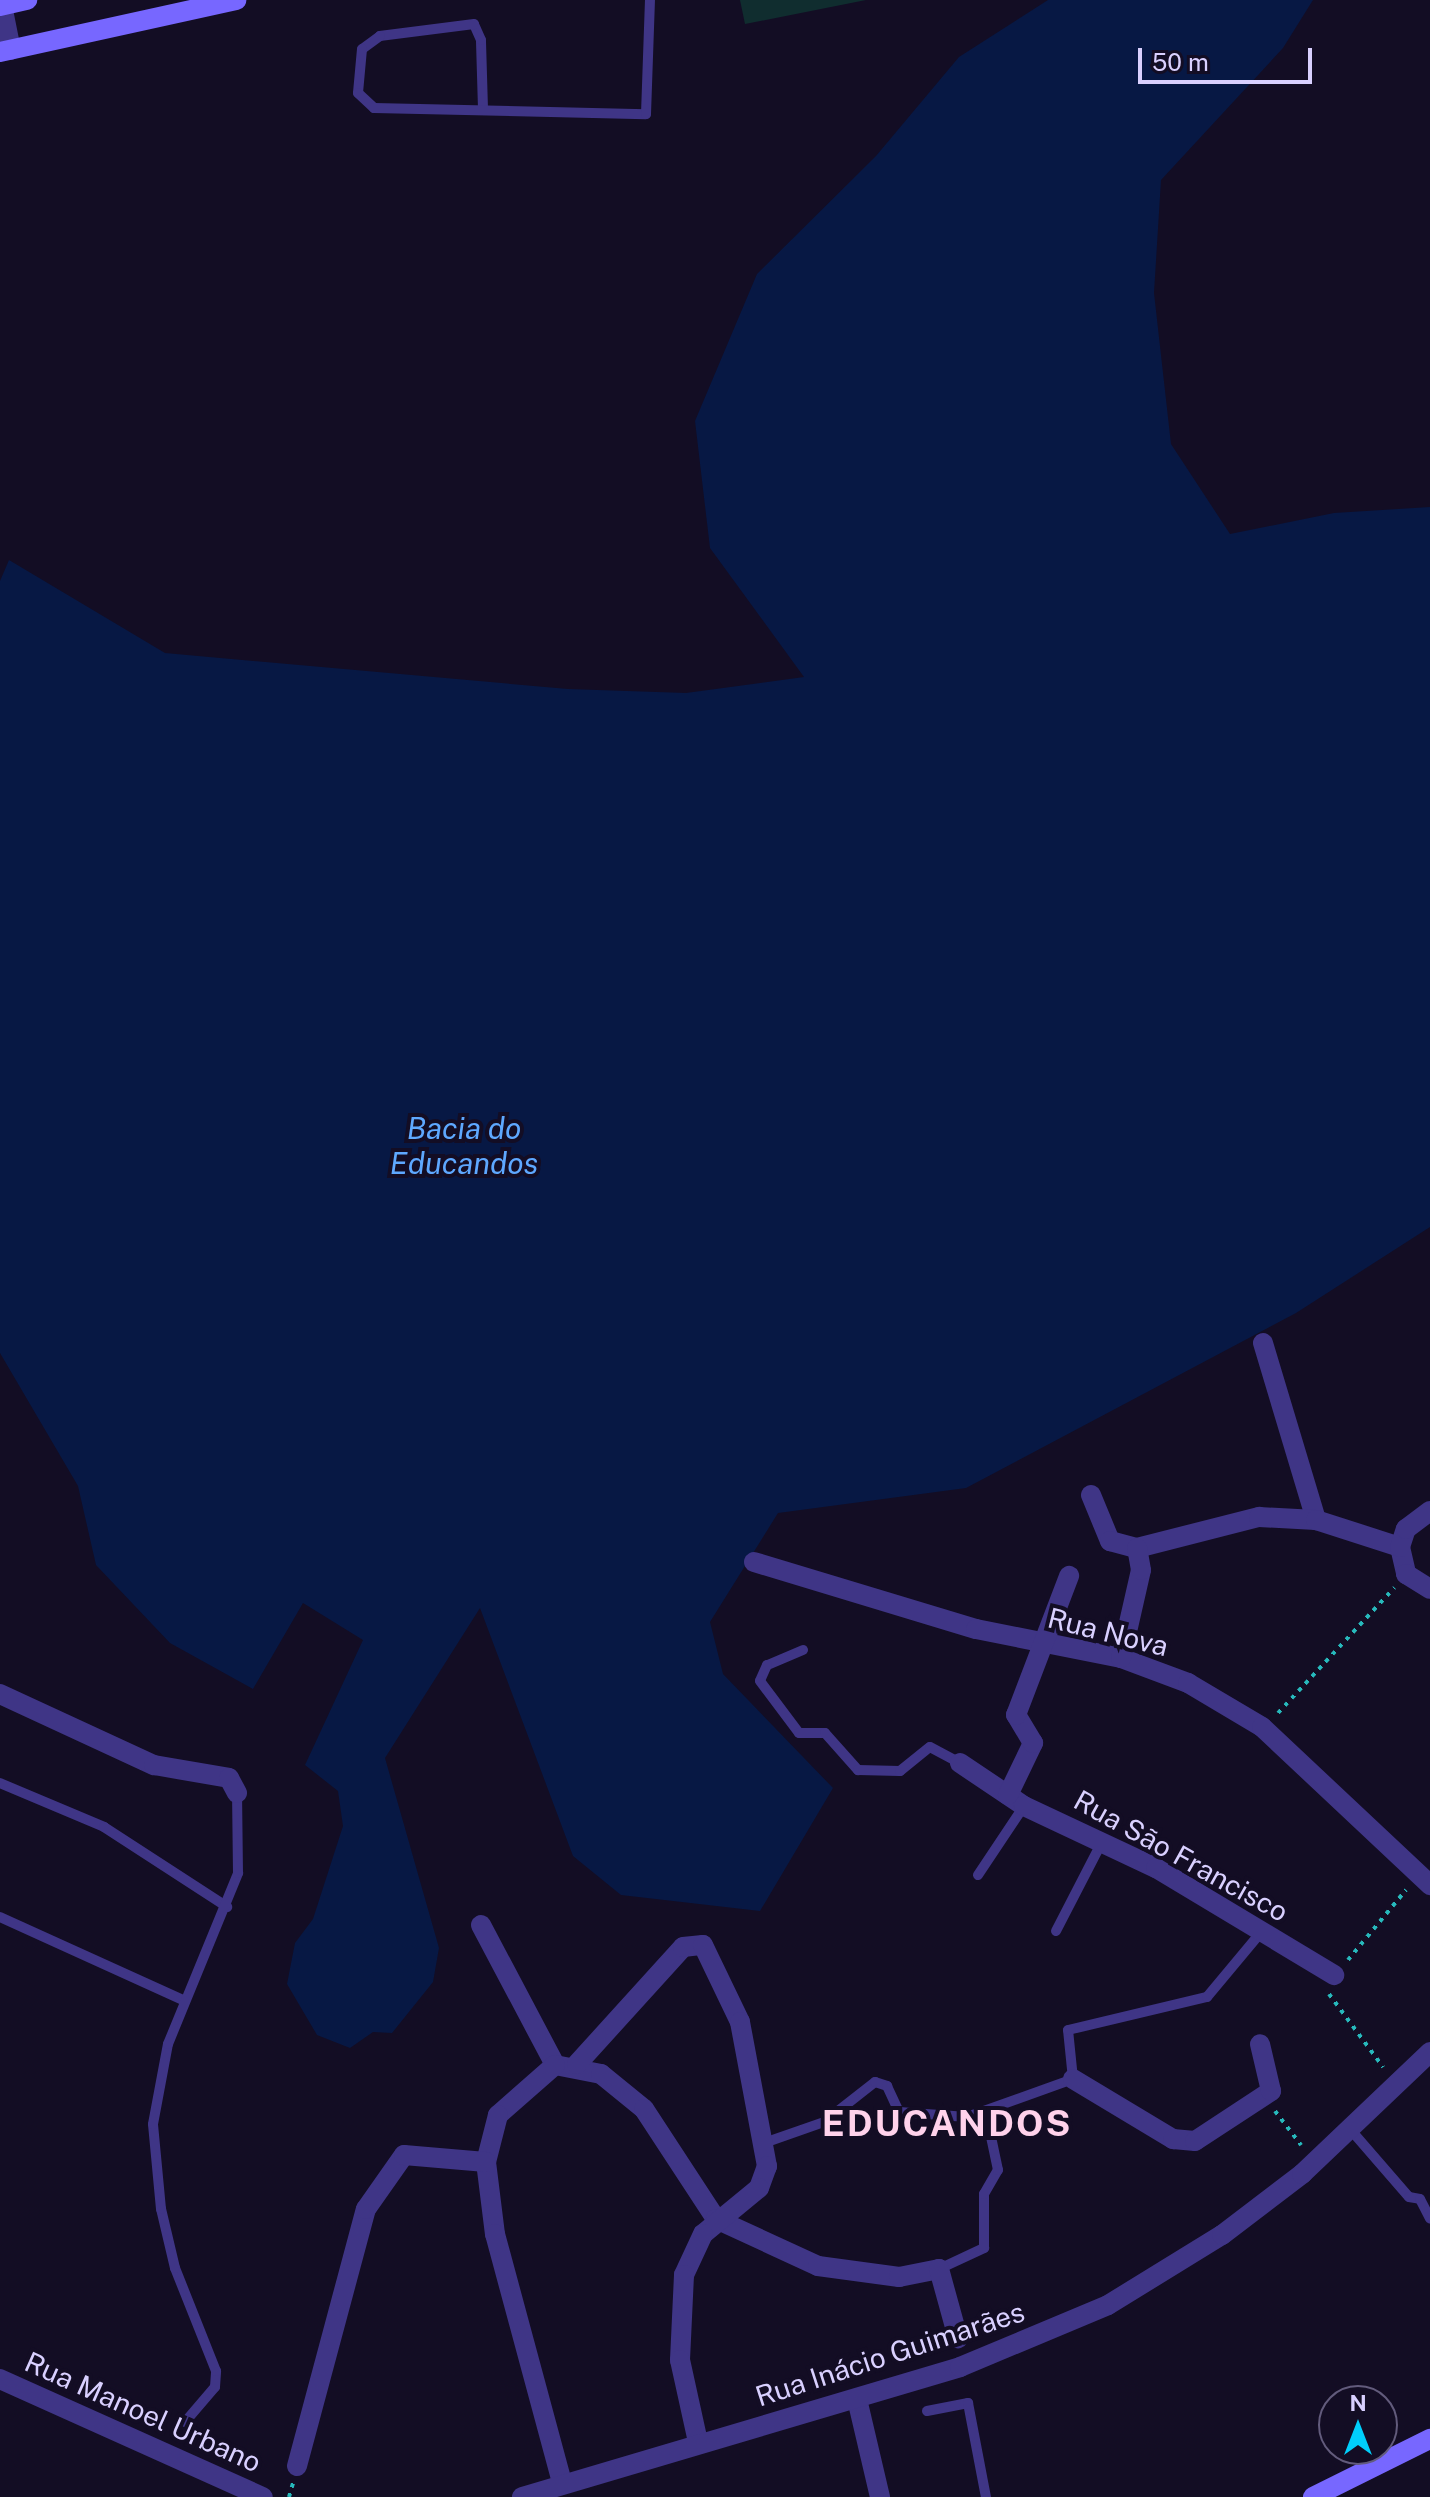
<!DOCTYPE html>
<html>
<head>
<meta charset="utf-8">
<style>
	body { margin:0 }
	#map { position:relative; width:1430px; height:2497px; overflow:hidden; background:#130d24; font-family:"Public Sans",sans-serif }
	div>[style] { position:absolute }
	.green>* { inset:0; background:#102d2f }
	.water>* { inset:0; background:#071844 }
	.path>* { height:4px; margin-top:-2px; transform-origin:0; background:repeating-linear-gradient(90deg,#27b9bc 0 4px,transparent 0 10px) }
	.lane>* { height:10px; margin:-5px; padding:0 5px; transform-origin:5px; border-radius:5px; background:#3f3586 }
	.street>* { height:20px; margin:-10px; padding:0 10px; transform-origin:10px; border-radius:10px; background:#3f3586 }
	.secondary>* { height:20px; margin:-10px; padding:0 10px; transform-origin:10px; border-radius:10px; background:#7767ff }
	span { translate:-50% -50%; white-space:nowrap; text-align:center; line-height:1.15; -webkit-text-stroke:8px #130d24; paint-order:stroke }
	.street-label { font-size:28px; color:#d9d0ff }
	.water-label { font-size:30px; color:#5ea8ff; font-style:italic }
	.district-label { font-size:36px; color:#ffd2eb; font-weight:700; letter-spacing:2px }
	.north { position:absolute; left:1318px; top:2385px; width:80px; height:80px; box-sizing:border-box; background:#130d24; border:2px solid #625b7c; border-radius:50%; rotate:0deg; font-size:22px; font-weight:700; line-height:32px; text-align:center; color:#d9d0ff }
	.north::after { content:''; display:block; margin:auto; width:28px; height:36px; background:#00cffb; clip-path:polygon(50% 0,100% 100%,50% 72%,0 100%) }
	.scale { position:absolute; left:1138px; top:48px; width:174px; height:36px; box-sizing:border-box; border:4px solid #d9d0ff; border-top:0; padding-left:10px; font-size:24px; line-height:28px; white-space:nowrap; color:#d9d0ff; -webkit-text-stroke:6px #130d24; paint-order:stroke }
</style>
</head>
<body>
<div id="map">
	<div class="green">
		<i style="clip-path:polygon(740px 0,866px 0,745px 24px)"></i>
	</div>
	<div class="water">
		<i style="clip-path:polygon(1048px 0,1313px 0,1283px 48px,1161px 180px,1154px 293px,1171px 444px,1230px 534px,1334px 513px,1430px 507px,1430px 1227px,1296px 1313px,966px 1488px,778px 1513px,710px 1622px,723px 1674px,833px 1788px,760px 1911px,621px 1895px,573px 1856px,480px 1608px,385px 1758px,439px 1948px,433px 1982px,392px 2033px,373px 2032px,350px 2048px,317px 2035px,287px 1984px,295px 1943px,313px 1919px,343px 1826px,338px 1791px,305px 1765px,363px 1640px,303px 1603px,253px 1689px,170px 1643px,96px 1565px,78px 1486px,0 1353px,0 581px,9px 560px,165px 653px,568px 689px,686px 693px,804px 677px,710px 548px,695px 421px,757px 274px,876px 156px,959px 57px)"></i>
	</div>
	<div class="path">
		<i style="left:1278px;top:1713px;width:171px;rotate:-47.1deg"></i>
		<i style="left:1348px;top:1960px;width:91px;rotate:-50.4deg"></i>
		<i style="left:1329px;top:1994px;width:91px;rotate:53.5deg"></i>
		<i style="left:1275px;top:2111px;width:43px;rotate:52.6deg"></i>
		<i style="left:289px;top:2497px;width:15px;rotate:-74deg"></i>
	</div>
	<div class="lane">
		<i style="left:483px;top:109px;width:69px;rotate:-91.7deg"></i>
		<i style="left:481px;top:40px;width:17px;rotate:-114deg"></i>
		<i style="left:474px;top:24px;width:95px;rotate:172.7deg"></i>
		<i style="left:380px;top:36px;width:22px;rotate:144deg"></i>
		<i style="left:362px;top:49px;width:44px;rotate:95.2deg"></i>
		<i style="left:358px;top:93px;width:22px;rotate:43deg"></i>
		<i style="left:374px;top:108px;width:272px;rotate:1.3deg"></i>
		<i style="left:646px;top:114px;width:114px;rotate:-88deg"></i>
		<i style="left:803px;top:1650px;width:39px;rotate:157deg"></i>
		<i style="left:767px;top:1665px;width:17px;rotate:114deg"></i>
		<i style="left:760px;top:1681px;width:65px;rotate:53.1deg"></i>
		<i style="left:799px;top:1733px;width:26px"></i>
		<i style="left:825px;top:1733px;width:50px;rotate:48.3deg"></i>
		<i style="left:858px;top:1770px;width:42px;rotate:1.4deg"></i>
		<i style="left:900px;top:1771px;width:38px;rotate:-39deg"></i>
		<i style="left:930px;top:1747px;width:34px;rotate:28deg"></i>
		<i style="left:0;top:1783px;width:113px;rotate:22.9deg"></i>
		<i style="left:104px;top:1827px;width:147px;rotate:33deg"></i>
		<i style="left:978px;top:1875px;width:83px;rotate:-56.3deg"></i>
		<i style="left:0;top:1917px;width:203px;rotate:24.4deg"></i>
		<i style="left:1056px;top:1931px;width:102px;rotate:-62.7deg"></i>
		<i style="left:1350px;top:2129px;width:90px;rotate:49.1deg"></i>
		<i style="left:1409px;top:2197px;width:11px;rotate:10deg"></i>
		<i style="left:1420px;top:2199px;width:22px;rotate:63deg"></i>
		<i style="left:764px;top:2143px;width:64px;rotate:-19.3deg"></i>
		<i style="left:824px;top:2122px;width:65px;rotate:-38.1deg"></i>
		<i style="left:875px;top:2082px;width:13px;rotate:18deg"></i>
		<i style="left:887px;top:2086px;width:29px;rotate:65deg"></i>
		<i style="left:899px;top:2112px;width:68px;rotate:4.2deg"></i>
		<i style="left:967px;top:2117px;width:113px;rotate:-19.7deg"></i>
		<i style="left:1073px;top:2079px;width:49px;rotate:-95.8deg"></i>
		<i style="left:1068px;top:2030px;width:143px;rotate:-13.4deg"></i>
		<i style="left:1207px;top:1997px;width:86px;rotate:-50.2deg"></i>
		<i style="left:939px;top:2269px;width:50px;rotate:-25deg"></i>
		<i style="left:984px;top:2248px;width:54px;rotate:-90deg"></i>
		<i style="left:984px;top:2194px;width:28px;rotate:-60deg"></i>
		<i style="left:998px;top:2170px;width:58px;rotate:-101.9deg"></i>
		<i style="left:927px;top:2411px;width:42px;rotate:-11deg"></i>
		<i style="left:968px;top:2403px;width:96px;rotate:79.2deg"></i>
		<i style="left:185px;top:2422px;width:46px;rotate:-49.4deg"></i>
		<i style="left:215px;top:2387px;width:16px;rotate:-86deg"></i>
		<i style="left:216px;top:2371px;width:111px;rotate:-111.7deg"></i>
		<i style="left:175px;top:2268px;width:61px;rotate:-103.3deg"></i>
		<i style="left:161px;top:2209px;width:85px;rotate:-95.4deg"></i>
		<i style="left:153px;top:2124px;width:81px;rotate:-79.4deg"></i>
		<i style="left:168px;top:2044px;width:185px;rotate:-67.7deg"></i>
		<i style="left:238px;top:1873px;width:80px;rotate:-90.7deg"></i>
	</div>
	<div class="street">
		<i style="left:1px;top:0;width:51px;rotate:78.7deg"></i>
		<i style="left:1263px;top:1343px;width:185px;rotate:73.3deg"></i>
		<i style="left:1091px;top:1495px;width:50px;rotate:67.6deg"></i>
		<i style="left:1110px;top:1541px;width:28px;rotate:15deg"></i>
		<i style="left:1137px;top:1548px;width:126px;rotate:-14.3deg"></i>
		<i style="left:1259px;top:1517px;width:57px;rotate:3deg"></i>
		<i style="left:1316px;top:1520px;width:88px;rotate:17.8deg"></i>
		<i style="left:1400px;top:1547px;width:28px;rotate:77deg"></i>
		<i style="left:1406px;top:1574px;width:28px;rotate:32deg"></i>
		<i style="left:1400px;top:1547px;width:19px;rotate:-72deg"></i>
		<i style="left:1406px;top:1529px;width:30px;rotate:-37deg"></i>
		<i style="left:754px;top:1562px;width:232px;rotate:16.8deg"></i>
		<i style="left:976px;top:1629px;width:148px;rotate:11.3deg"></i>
		<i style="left:1121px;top:1658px;width:72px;rotate:20.5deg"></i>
		<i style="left:1188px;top:1683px;width:86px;rotate:30.7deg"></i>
		<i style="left:1262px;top:1727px;width:231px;rotate:43.2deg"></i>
		<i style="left:1121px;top:1658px;width:90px;rotate:-77.2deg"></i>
		<i style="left:1141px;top:1570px;width:22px;rotate:-100deg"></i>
		<i style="left:0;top:1694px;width:170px;rotate:24.8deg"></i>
		<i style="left:154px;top:1765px;width:76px;rotate:9.8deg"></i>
		<i style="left:229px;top:1778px;width:17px;rotate:62deg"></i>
		<i style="left:960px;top:1763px;width:77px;rotate:33.9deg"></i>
		<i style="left:1024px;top:1806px;width:146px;rotate:25.2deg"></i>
		<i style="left:1156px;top:1868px;width:208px;rotate:31deg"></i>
		<i style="left:1008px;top:1795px;width:58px;rotate:-64.3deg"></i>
		<i style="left:1033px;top:1743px;width:33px;rotate:-121deg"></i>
		<i style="left:1016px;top:1715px;width:149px;rotate:-69.1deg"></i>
		<i style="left:481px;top:1925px;width:158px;rotate:62.1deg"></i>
		<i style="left:555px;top:2065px;width:47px;rotate:11.1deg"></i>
		<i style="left:601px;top:2074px;width:55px;rotate:39.1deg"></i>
		<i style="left:644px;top:2109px;width:131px;rotate:56.8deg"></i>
		<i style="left:716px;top:2219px;width:112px;rotate:24.7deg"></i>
		<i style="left:818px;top:2266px;width:82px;rotate:7.7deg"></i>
		<i style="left:899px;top:2277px;width:41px;rotate:-11.3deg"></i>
		<i style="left:939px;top:2269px;width:72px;rotate:74.6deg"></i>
		<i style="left:577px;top:2064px;width:158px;rotate:-47.8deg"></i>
		<i style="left:683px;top:1947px;width:20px;rotate:-6deg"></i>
		<i style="left:703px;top:1945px;width:85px;rotate:64.3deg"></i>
		<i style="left:740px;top:2022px;width:147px;rotate:79.4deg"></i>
		<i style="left:767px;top:2166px;width:23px;rotate:110deg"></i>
		<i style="left:759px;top:2188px;width:72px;rotate:140.6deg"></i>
		<i style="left:703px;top:2234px;width:45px;rotate:114.9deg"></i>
		<i style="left:684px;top:2275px;width:85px;rotate:92.7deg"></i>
		<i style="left:680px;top:2360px;width:84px;rotate:77.6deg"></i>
		<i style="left:555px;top:2065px;width:76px;rotate:138.7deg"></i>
		<i style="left:498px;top:2115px;width:49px;rotate:104.3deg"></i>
		<i style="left:486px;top:2162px;width:73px;rotate:82.9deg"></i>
		<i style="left:495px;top:2234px;width:258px;rotate:74.9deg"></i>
		<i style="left:1073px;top:2079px;width:117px;rotate:31deg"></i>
		<i style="left:1173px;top:2139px;width:22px;rotate:5deg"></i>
		<i style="left:1195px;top:2141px;width:91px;rotate:-33.3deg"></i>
		<i style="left:1271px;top:2091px;width:48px;rotate:-103.2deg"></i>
		<i style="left:0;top:2379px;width:288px;rotate:24.2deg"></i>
		<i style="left:857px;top:2399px;width:101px;rotate:76.8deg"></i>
		<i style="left:297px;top:2466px;width:266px;rotate:-75deg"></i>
		<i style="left:366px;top:2209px;width:66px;rotate:-54.9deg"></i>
		<i style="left:404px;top:2155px;width:82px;rotate:4.9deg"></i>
		<i style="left:522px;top:2497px;width:457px;rotate:-16.5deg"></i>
		<i style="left:960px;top:2367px;width:160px;rotate:-22.7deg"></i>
		<i style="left:1108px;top:2305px;width:134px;rotate:-31.6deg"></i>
		<i style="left:1222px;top:2235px;width:101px;rotate:-37.3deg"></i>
		<i style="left:1302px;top:2174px;width:177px;rotate:-43.6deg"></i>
	</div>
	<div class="secondary">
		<i style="left:0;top:6px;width:28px;rotate:-13deg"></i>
		<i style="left:0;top:52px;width:242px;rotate:-12.4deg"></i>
		<i style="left:1313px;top:2497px;width:131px;rotate:-26.4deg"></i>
	</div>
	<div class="street-label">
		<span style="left:1108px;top:1632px;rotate:14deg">Rua Nova</span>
		<span style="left:1181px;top:1856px;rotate:29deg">Rua São Francisco</span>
		<span style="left:890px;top:2354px;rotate:-18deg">Rua Inácio Guimarães</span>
		<span style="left:143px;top:2412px;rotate:24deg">Rua Manoel Urbano</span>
	</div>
	<div class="water-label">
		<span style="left:464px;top:1145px">Bacia do<br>Educandos</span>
	</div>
	<div class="district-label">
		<span style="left:947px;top:2124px">EDUCANDOS</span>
	</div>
	<div class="north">N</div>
	<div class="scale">50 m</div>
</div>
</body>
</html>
